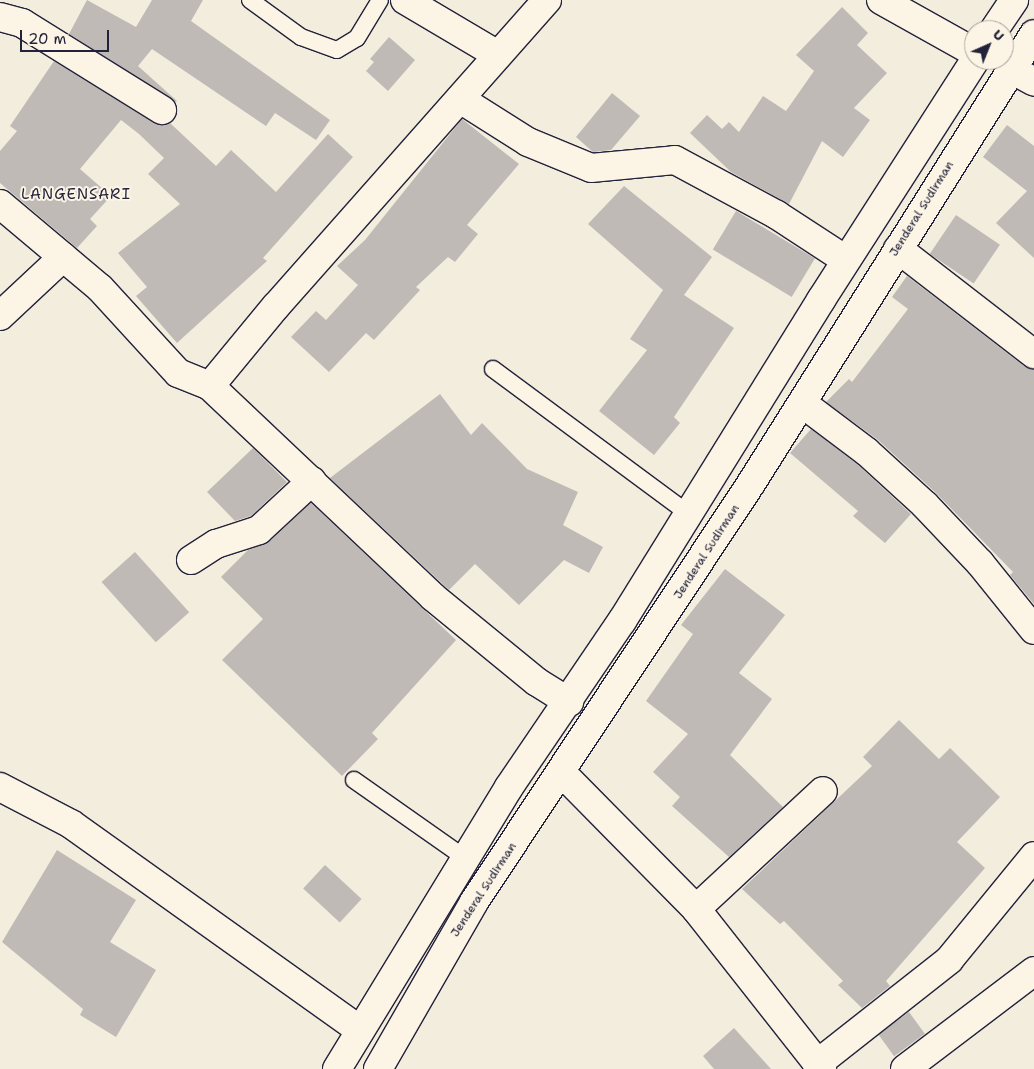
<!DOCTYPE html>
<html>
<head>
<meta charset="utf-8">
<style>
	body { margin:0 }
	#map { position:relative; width:1034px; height:1069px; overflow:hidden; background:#f3edde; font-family:"Shantell Sans",sans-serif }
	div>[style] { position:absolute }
	.building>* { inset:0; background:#bfbab6; transform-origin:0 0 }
	.roads { filter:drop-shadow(1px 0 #22223b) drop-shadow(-1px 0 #22223b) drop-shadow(0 1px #22223b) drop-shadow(0 -1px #22223b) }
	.lane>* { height:16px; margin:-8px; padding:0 8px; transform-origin:8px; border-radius:8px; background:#fcf5e5 }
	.street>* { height:28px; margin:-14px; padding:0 14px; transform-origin:14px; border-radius:14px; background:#fcf5e5 }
	.highway>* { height:28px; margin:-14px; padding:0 14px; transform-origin:14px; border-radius:14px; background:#fcf5e5 }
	span { translate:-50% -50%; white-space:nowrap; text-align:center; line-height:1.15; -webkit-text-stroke:4px #fcf5e5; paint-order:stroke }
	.street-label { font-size:12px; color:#22223b }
	.quarter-label { font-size:15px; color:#22223b; letter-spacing:1px }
	.north { position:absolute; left:964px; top:20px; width:50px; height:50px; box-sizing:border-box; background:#fcf5e5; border:1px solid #a5a1a1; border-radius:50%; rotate:44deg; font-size:14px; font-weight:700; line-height:20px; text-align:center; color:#22223b }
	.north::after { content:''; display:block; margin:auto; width:18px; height:22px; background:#22223b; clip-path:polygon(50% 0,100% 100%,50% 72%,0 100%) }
	.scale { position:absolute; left:20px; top:30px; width:89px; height:22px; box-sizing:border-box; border:2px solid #22223b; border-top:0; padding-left:6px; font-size:15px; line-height:18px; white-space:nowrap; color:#22223b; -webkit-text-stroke:4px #fcf5e5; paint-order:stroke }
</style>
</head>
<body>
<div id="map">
	<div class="building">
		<i style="clip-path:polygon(87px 0,136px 27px,152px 0,203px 0,191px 21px,330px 120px,316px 140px,275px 113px,266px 126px,152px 49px,138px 66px,177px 101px,176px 102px,69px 34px)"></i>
		<i style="clip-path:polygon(842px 7px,868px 33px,857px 45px,887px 73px,854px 108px,870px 120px,843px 157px,822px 141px,789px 204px,731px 172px,690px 133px,707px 115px,722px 129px,729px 122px,739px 132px,763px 96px,786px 111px,814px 71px,796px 55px)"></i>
		<i style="clip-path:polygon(389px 37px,415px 60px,388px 91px,366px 71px,374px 62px,370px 59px)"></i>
		<i style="clip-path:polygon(54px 61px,154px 123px,170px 123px,216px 166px,231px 150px,276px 192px,328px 134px,353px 157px,263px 258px,267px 261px,177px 343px,136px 296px,147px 287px,118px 253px,180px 204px,148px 174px,164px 158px,139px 134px,121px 120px,80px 169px,111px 196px,90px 219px,97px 226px,77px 248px,0 183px,0 151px,17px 131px,10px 126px)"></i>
		<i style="clip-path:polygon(612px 93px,640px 116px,611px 150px,593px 152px,576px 137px)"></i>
		<i style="clip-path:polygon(462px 119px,519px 164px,467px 225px,478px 234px,455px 262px,448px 257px,416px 287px,420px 290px,374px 340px,366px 333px,329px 372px,291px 337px,316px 311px,326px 320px,358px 285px,337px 266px,365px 240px)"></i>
		<i style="clip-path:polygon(1007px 125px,1034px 146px,1034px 258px,996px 223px,1027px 191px,983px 157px)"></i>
		<i style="clip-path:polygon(624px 186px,712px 257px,684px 295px,734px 328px,674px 417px,680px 423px,654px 455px,599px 411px,647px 350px,630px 339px,663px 290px,588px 224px)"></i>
		<i style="left:736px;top:211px;width:92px;height:45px;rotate:31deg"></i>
		<i style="left:956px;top:215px;width:53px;height:47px;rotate:34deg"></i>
		<i style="clip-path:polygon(907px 276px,1024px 366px,1034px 369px,1034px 604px,1010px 575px,1013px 572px,936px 493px,878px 440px,826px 402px,849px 379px,852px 382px,908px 309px,892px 297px)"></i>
		<i style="clip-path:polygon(440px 394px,471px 435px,482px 423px,527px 469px,578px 492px,563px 525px,603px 547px,589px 573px,564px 560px,519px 605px,475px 564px,449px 590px,330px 478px)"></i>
		<i style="clip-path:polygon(811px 429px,857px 464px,911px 514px,885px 543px,853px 516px,858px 511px,790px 453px)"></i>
		<i style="clip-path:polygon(253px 448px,287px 482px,251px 516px,235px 521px,207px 492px)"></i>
		<i style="clip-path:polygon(311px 503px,456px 640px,372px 733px,378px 739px,342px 776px,222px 660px,263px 619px,221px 577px,248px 550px,270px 541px)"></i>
		<i style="left:135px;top:552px;width:81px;height:45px;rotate:48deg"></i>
		<i style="clip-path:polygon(725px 569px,785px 615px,739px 673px,772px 699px,730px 755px,783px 807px,729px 857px,672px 806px,680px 797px,653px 772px,688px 734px,646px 701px,693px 634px,681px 625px)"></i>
		<i style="clip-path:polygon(899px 720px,939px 759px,950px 748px,1000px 797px,957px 842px,985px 868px,886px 981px,890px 986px,862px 1008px,838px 985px,843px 981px,784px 921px,780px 924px,742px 889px,872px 766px,863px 757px)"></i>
		<i style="clip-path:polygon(57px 850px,136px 900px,110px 942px,156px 970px,116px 1037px,80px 1015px,83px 1009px,2px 942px)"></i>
		<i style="left:325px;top:865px;width:50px;height:32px;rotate:43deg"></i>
		<i style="left:909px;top:1012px;width:27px;height:38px;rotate:54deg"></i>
		<i style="clip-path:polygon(734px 1028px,771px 1069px,714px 1069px,703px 1056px)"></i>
	</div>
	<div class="roads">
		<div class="lane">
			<i style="left:250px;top:0;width:63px;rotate:36deg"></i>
			<i style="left:301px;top:37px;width:38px;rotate:20deg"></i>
			<i style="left:337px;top:50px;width:23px;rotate:-31deg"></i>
			<i style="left:357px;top:38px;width:44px;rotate:-58.8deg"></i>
			<i style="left:493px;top:369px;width:245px;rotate:36.5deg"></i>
			<i style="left:354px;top:780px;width:136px;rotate:35.1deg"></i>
		</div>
		<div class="street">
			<i style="left:405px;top:0;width:108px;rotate:30.6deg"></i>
			<i style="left:547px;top:0;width:409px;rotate:131.5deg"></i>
			<i style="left:276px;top:306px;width:104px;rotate:129.5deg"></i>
			<i style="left:210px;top:386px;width:307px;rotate:43.4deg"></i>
			<i style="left:433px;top:597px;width:134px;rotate:39.3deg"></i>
			<i style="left:537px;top:682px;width:38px;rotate:32deg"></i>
			<i style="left:881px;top:0;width:107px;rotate:29.2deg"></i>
			<i style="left:0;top:17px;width:23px;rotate:15deg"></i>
			<i style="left:22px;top:23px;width:165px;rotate:31.9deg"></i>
			<i style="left:1011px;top:69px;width:26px;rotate:29deg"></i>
			<i style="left:460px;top:99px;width:80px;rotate:32.3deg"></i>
			<i style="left:528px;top:142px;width:68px;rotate:22.4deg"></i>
			<i style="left:591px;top:168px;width:84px;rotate:-5.4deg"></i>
			<i style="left:675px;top:160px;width:116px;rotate:28.3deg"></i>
			<i style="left:777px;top:215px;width:82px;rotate:33.1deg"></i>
			<i style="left:0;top:204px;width:82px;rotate:40.1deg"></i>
			<i style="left:898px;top:249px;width:172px;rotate:37.7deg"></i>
			<i style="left:0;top:316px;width:86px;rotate:-43.1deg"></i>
			<i style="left:63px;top:257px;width:48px;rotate:40deg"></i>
			<i style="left:100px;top:288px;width:115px;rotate:47.5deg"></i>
			<i style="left:178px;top:373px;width:35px;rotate:22deg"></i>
			<i style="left:802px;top:403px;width:81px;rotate:37deg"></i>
			<i style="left:867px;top:452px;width:79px;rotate:42.4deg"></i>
			<i style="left:925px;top:505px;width:80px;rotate:46.5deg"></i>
			<i style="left:980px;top:563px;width:86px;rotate:51.1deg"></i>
			<i style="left:191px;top:560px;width:30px;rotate:-33deg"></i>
			<i style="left:216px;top:544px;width:45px;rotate:-18deg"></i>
			<i style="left:259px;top:530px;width:72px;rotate:-42.8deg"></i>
			<i style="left:561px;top:772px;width:192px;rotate:45.4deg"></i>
			<i style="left:696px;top:909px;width:204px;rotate:51.8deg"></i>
			<i style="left:0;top:787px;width:80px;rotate:27.5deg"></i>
			<i style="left:71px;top:824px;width:355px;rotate:35.5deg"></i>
			<i style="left:696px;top:909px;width:173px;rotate:-42.9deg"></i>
			<i style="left:817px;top:1064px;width:168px;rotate:-38.2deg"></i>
			<i style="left:949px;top:960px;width:134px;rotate:-50.7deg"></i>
			<i style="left:905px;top:1069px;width:162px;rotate:-37.2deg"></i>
		</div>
		<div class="highway">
			<i style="left:994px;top:30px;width:36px;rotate:-56deg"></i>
			<i style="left:337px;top:1069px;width:330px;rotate:-58.6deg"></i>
			<i style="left:509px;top:787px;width:201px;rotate:-55.8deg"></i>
			<i style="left:622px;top:621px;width:378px;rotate:-58.2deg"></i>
			<i style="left:821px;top:300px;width:285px;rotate:-57.3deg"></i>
			<i style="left:378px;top:1069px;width:193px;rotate:-60.1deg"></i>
			<i style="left:474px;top:902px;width:504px;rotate:-56.5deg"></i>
			<i style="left:752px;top:482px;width:529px;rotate:-57.81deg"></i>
		</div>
	</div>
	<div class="street-label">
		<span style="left:922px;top:209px;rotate:-58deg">Jenderal Sudirman</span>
		<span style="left:707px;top:552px;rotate:-57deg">Jenderal Sudirman</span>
		<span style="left:484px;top:890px;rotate:-57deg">Jenderal Sudirman</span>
	</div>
	<div class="quarter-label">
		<span style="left:76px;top:195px">LANGENSARI</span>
	</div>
	<div class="north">U</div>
	<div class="scale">20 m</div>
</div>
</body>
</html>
